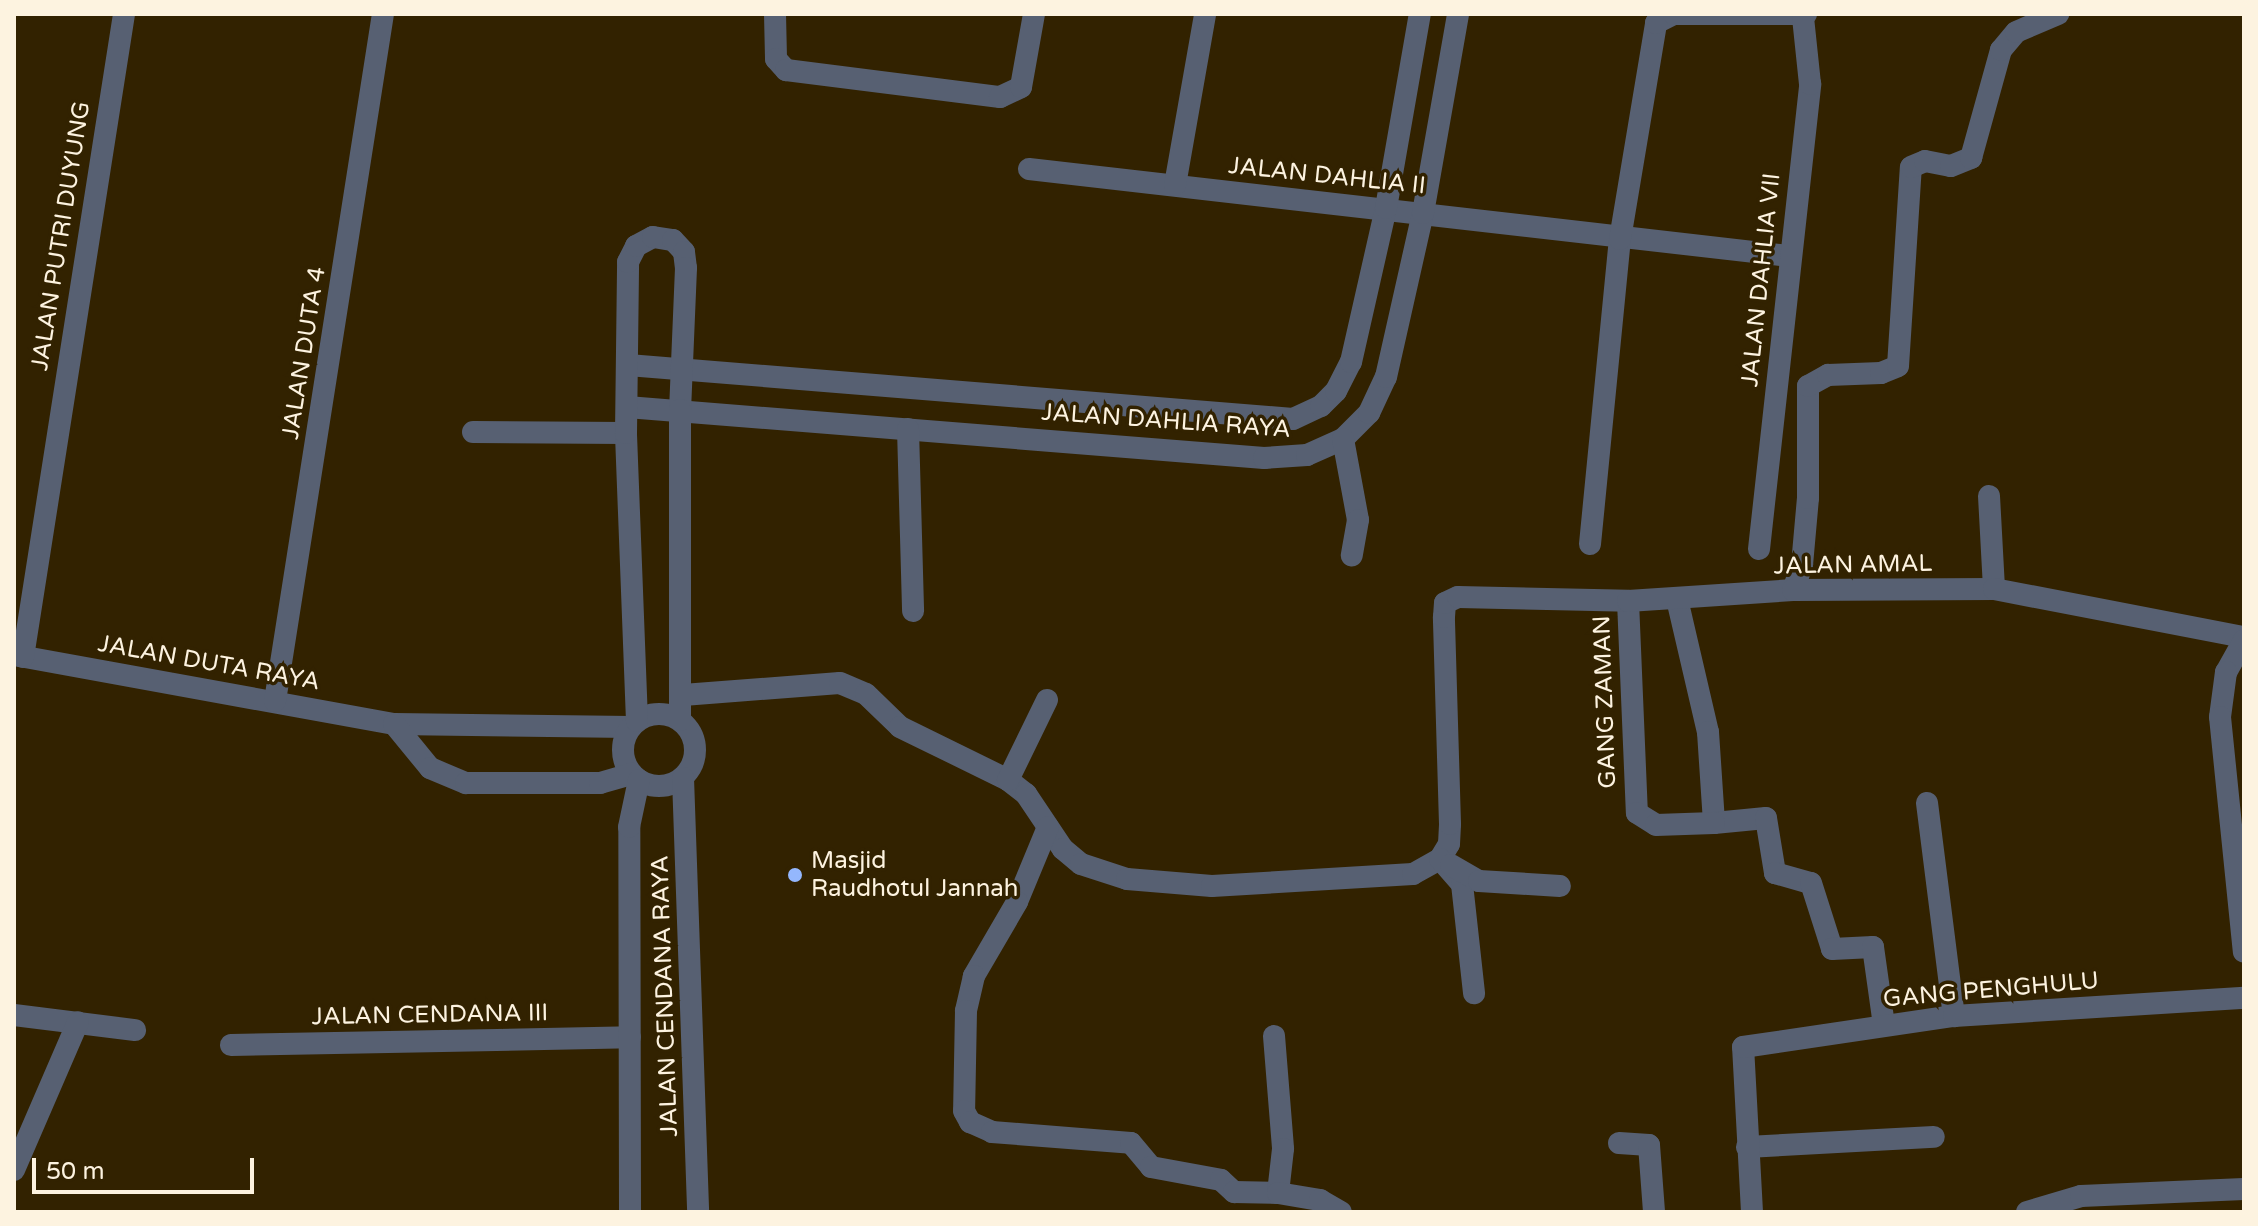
<!DOCTYPE html>
<html>
<head>
<meta charset="utf-8">
<style>
	body { margin:0 }
	#map { position:relative; width:2258px; height:1226px; overflow:hidden; background:#322200; font-family:"Varela Round",sans-serif }
	div>[style] { position:absolute }
	.minor>* { height:22px; margin:-11px; padding:0 11px; transform-origin:11px; border-radius:11px; background:#576072 }
	.minor>.ring { margin:-11px; padding:0; box-sizing:content-box; background:none; border:22px solid #576072; border-radius:50% }
	.tertiary>* { height:22px; margin:-11px; padding:0 11px; transform-origin:11px; border-radius:11px; background:#576072 }
	.dots>* { width:22px; height:22px; translate:-50% -50%; box-sizing:border-box; border:4px solid #322200; border-radius:50% }
	span { translate:-50% -50%; white-space:nowrap; text-align:center; line-height:1.15; -webkit-text-stroke:7px #322200; paint-order:stroke }
	.street-label { font-size:24px; color:#fdf3e0 }
	.poi-label { font-size:24px; color:#fdf3e0 }
	.left { translate:0 -50%; text-align:left }
	.frame { position:absolute; inset:0; border:16px solid #fdf3e0; pointer-events:none }
	.scale { position:absolute; left:32px; top:1158px; width:222px; height:36px; box-sizing:border-box; border:4px solid #fdf3e0; border-top:0; padding-left:10px; font-size:24px; line-height:28px; white-space:nowrap; color:#fdf3e0; -webkit-text-stroke:6px #322200; paint-order:stroke }
</style>
</head>
<body>
<div id="map">
	<div class="minor">
		<i style="left:775px;top:14px;width:45px;rotate:88.7deg"></i>
		<i style="left:776px;top:59px;width:15px;rotate:48deg"></i>
		<i style="left:786px;top:70px;width:216px;rotate:7.2deg"></i>
		<i style="left:1000px;top:97px;width:23px;rotate:-25deg"></i>
		<i style="left:1021px;top:87px;width:74px;rotate:-79.9deg"></i>
		<i style="left:1029px;top:169px;width:765px;rotate:6.53deg"></i>
		<i style="left:1175px;top:185px;width:174px;rotate:-80deg"></i>
		<i style="left:628px;top:365px;width:667px;rotate:4.64deg"></i>
		<i style="left:1293px;top:419px;width:31px;rotate:-25deg"></i>
		<i style="left:1321px;top:406px;width:21px;rotate:-45deg"></i>
		<i style="left:1336px;top:391px;width:33px;rotate:-63deg"></i>
		<i style="left:1351px;top:362px;width:158px;rotate:-77.2deg"></i>
		<i style="left:1386px;top:208px;width:197px;rotate:-80.1deg"></i>
		<i style="left:627px;top:407px;width:639px;rotate:4.58deg"></i>
		<i style="left:1264px;top:458px;width:43px;rotate:-4deg"></i>
		<i style="left:1307px;top:455px;width:39px;rotate:-24deg"></i>
		<i style="left:1343px;top:439px;width:37px;rotate:-45deg"></i>
		<i style="left:1369px;top:413px;width:40px;rotate:-65deg"></i>
		<i style="left:1386px;top:377px;width:168px;rotate:-77.3deg"></i>
		<i style="left:1423px;top:213px;width:202px;rotate:-80deg"></i>
		<i style="left:908px;top:429px;width:182px;rotate:88.4deg"></i>
		<i style="left:473px;top:432px;width:153px;rotate:0.4deg"></i>
		<i style="left:1343px;top:439px;width:82px;rotate:79.5deg"></i>
		<i style="left:1358px;top:520px;width:36px;rotate:100deg"></i>
		<i style="left:1989px;top:496px;width:93px;rotate:86.9deg"></i>
		<i style="left:1590px;top:544px;width:306px;rotate:-84.4deg"></i>
		<i style="left:1620px;top:239px;width:219px;rotate:-80.5deg"></i>
		<i style="left:1656px;top:23px;width:20px;rotate:-27deg"></i>
		<i style="left:1674px;top:14px;width:132px"></i>
		<i style="left:1759px;top:549px;width:468px;rotate:-83.7deg"></i>
		<i style="left:1810px;top:84px;width:67px;rotate:-96deg"></i>
		<i style="left:1793px;top:590px;width:27px;rotate:-70deg"></i>
		<i style="left:1802px;top:565px;width:67px;rotate:-84.9deg"></i>
		<i style="left:1808px;top:498px;width:112px;rotate:-90deg"></i>
		<i style="left:1808px;top:386px;width:23px;rotate:-29deg"></i>
		<i style="left:1828px;top:375px;width:53px;rotate:-2.2deg"></i>
		<i style="left:1881px;top:373px;width:18px;rotate:-22deg"></i>
		<i style="left:1898px;top:366px;width:199px;rotate:-86.3deg"></i>
		<i style="left:1911px;top:167px;width:15px;rotate:-23deg"></i>
		<i style="left:1925px;top:161px;width:26px;rotate:11deg"></i>
		<i style="left:1951px;top:166px;width:22px;rotate:-22deg"></i>
		<i style="left:1971px;top:158px;width:112px;rotate:-74.5deg"></i>
		<i style="left:2001px;top:50px;width:23px;rotate:-50deg"></i>
		<i style="left:2016px;top:32px;width:46px;rotate:-23.2deg"></i>
		<i style="left:1677px;top:599px;width:137px;rotate:76.9deg"></i>
		<i style="left:1708px;top:732px;width:91px;rotate:86.2deg"></i>
		<i style="left:1714px;top:823px;width:52px;rotate:-5.5deg"></i>
		<i style="left:1766px;top:818px;width:56px;rotate:80.7deg"></i>
		<i style="left:1775px;top:873px;width:37px;rotate:16deg"></i>
		<i style="left:1811px;top:883px;width:69px;rotate:72.3deg"></i>
		<i style="left:1832px;top:949px;width:41px;rotate:-2.8deg"></i>
		<i style="left:1873px;top:947px;width:79px;rotate:82deg"></i>
		<i style="left:1628px;top:601px;width:212px;rotate:87.6deg"></i>
		<i style="left:1637px;top:813px;width:22px;rotate:32deg"></i>
		<i style="left:1656px;top:825px;width:58px;rotate:-2deg"></i>
		<i style="left:14px;top:655px;width:386px;rotate:10.3deg"></i>
		<i style="left:394px;top:724px;width:237px;rotate:0.7deg"></i>
		<i style="left:23px;top:657px;width:651px;rotate:-81.07deg"></i>
		<i style="left:683px;top:695px;width:157px;rotate:-4.4deg"></i>
		<i style="left:840px;top:683px;width:28px;rotate:23deg"></i>
		<i style="left:866px;top:694px;width:47px;rotate:44.1deg"></i>
		<i style="left:900px;top:727px;width:120px;rotate:26.1deg"></i>
		<i style="left:1008px;top:780px;width:23px;rotate:38deg"></i>
		<i style="left:1026px;top:794px;width:66px;rotate:56.1deg"></i>
		<i style="left:1063px;top:849px;width:23px;rotate:40deg"></i>
		<i style="left:1081px;top:864px;width:48px;rotate:18.1deg"></i>
		<i style="left:1127px;top:879px;width:85px;rotate:4.7deg"></i>
		<i style="left:1212px;top:886px;width:201px;rotate:-3.4deg"></i>
		<i style="left:1413px;top:874px;width:31px;rotate:-29deg"></i>
		<i style="left:1440px;top:859px;width:17px;rotate:-59deg"></i>
		<i style="left:1449px;top:844px;width:20px;rotate:-87deg"></i>
		<i style="left:1450px;top:824px;width:207px;rotate:-91.7deg"></i>
		<i style="left:1444px;top:617px;width:14px;rotate:-86deg"></i>
		<i style="left:1445px;top:603px;width:14px;rotate:-25deg"></i>
		<i style="left:1458px;top:597px;width:170px;rotate:1.3deg"></i>
		<i style="left:1628px;top:601px;width:165px;rotate:-3.8deg"></i>
		<i style="left:1793px;top:590px;width:201px;rotate:-0.3deg"></i>
		<i style="left:1994px;top:589px;width:255px;rotate:10.9deg"></i>
		<i style="left:275px;top:701px;width:695px;rotate:-81.07deg"></i>
		<i class="ring" style="left:623px;top:714px;width:50px;height:50px"></i>
		<i style="left:637px;top:721px;width:288px;rotate:-92.2deg"></i>
		<i style="left:626px;top:433px;width:171px;rotate:-89.3deg"></i>
		<i style="left:628px;top:262px;width:18px;rotate:-63deg"></i>
		<i style="left:636px;top:246px;width:19px;rotate:-28deg"></i>
		<i style="left:653px;top:237px;width:20px;rotate:9deg"></i>
		<i style="left:673px;top:240px;width:16px;rotate:47deg"></i>
		<i style="left:684px;top:252px;width:16px;rotate:83deg"></i>
		<i style="left:686px;top:268px;width:142px;rotate:92.4deg"></i>
		<i style="left:680px;top:410px;width:310px;rotate:90deg"></i>
		<i style="left:394px;top:724px;width:57px;rotate:50.7deg"></i>
		<i style="left:430px;top:768px;width:39px;rotate:23deg"></i>
		<i style="left:466px;top:783px;width:134px"></i>
		<i style="left:600px;top:783px;width:33px;rotate:-16deg"></i>
		<i style="left:683px;top:778px;width:434px;rotate:88deg"></i>
		<i style="left:1008px;top:780px;width:89px;rotate:-64deg"></i>
		<i style="left:1927px;top:803px;width:215px;rotate:82.8deg"></i>
		<i style="left:1048px;top:827px;width:81px;rotate:112.5deg"></i>
		<i style="left:1017px;top:902px;width:86px;rotate:120.2deg"></i>
		<i style="left:974px;top:976px;width:36px;rotate:103deg"></i>
		<i style="left:966px;top:1011px;width:100px;rotate:91.1deg"></i>
		<i style="left:964px;top:1111px;width:13px;rotate:61deg"></i>
		<i style="left:970px;top:1122px;width:24px;rotate:24deg"></i>
		<i style="left:992px;top:1132px;width:139px;rotate:4.5deg"></i>
		<i style="left:1131px;top:1143px;width:31px;rotate:50deg"></i>
		<i style="left:1151px;top:1167px;width:71px;rotate:10.5deg"></i>
		<i style="left:1221px;top:1180px;width:18px;rotate:43deg"></i>
		<i style="left:1234px;top:1192px;width:44px;rotate:1.3deg"></i>
		<i style="left:1440px;top:859px;width:33px;rotate:49deg"></i>
		<i style="left:1462px;top:884px;width:110px;rotate:83.7deg"></i>
		<i style="left:1451px;top:865px;width:32px;rotate:30deg"></i>
		<i style="left:1479px;top:881px;width:81px;rotate:3.5deg"></i>
		<i style="left:14px;top:1015px;width:122px;rotate:7.1deg"></i>
		<i style="left:1274px;top:1036px;width:113px;rotate:85.4deg"></i>
		<i style="left:1283px;top:1149px;width:44px;rotate:96.5deg"></i>
		<i style="left:1278px;top:1193px;width:43px;rotate:9.5deg"></i>
		<i style="left:1320px;top:1200px;width:24px;rotate:30deg"></i>
		<i style="left:231px;top:1045px;width:399px;rotate:-1.1deg"></i>
		<i style="left:1619px;top:1143px;width:30px;rotate:4deg"></i>
		<i style="left:1649px;top:1145px;width:67px;rotate:85.7deg"></i>
		<i style="left:1747px;top:1147px;width:187px;rotate:-3.1deg"></i>
		<i style="left:14px;top:1170px;width:161px;rotate:-66.6deg"></i>
		<i style="left:630px;top:1212px;width:385px;rotate:-90.1deg"></i>
		<i style="left:629px;top:827px;width:48px;rotate:-78deg"></i>
		<i style="left:1752px;top:1212px;width:165px;rotate:-93.1deg"></i>
		<i style="left:1743px;top:1047px;width:213px;rotate:-8.4deg"></i>
		<i style="left:1954px;top:1016px;width:291px;rotate:-3.6deg"></i>
		<i style="left:2027px;top:1212px;width:56px;rotate:-16.5deg"></i>
		<i style="left:2081px;top:1196px;width:163px;rotate:-2.5deg"></i>
	</div>
	<div class="tertiary">
		<i style="left:2244px;top:640px;width:37px;rotate:119deg"></i>
		<i style="left:2226px;top:672px;width:45px;rotate:97.6deg"></i>
		<i style="left:2220px;top:717px;width:236px;rotate:84.2deg"></i>
	</div>
	<div class="dots">
		<i style="left:795px;top:875px;background:#94b7fd"></i>
	</div>
	<div class="street-label">
		<span style="left:1327px;top:176px;rotate:6deg">JALAN DAHLIA II</span>
		<span style="left:61px;top:236px;rotate:-81deg">JALAN PUTRI DUYUNG</span>
		<span style="left:1761px;top:280px;rotate:-84deg">JALAN DAHLIA VII</span>
		<span style="left:304px;top:353px;rotate:-81deg">JALAN DUTA 4</span>
		<span style="left:1166px;top:421px;rotate:4deg">JALAN DAHLIA RAYA</span>
		<span style="left:1853px;top:565px;rotate:-1deg">JALAN AMAL</span>
		<span style="left:209px;top:663px;rotate:10deg">JALAN DUTA RAYA</span>
		<span style="left:1605px;top:702px;rotate:-92deg">GANG ZAMAN</span>
		<span style="left:1991px;top:990px;rotate:-5deg">GANG PENGHULU</span>
		<span style="left:665px;top:996px;rotate:-92deg">JALAN CENDANA RAYA</span>
		<span style="left:430px;top:1015px;rotate:-1deg">JALAN CENDANA III</span>
	</div>
	<div class="poi-label">
		<span class="left" style="left:811px;top:875px">Masjid<br>Raudhotul Jannah</span>
	</div>
	<div class="frame"></div>
	<div class="scale">50 m</div>
</div>
</body>
</html>
